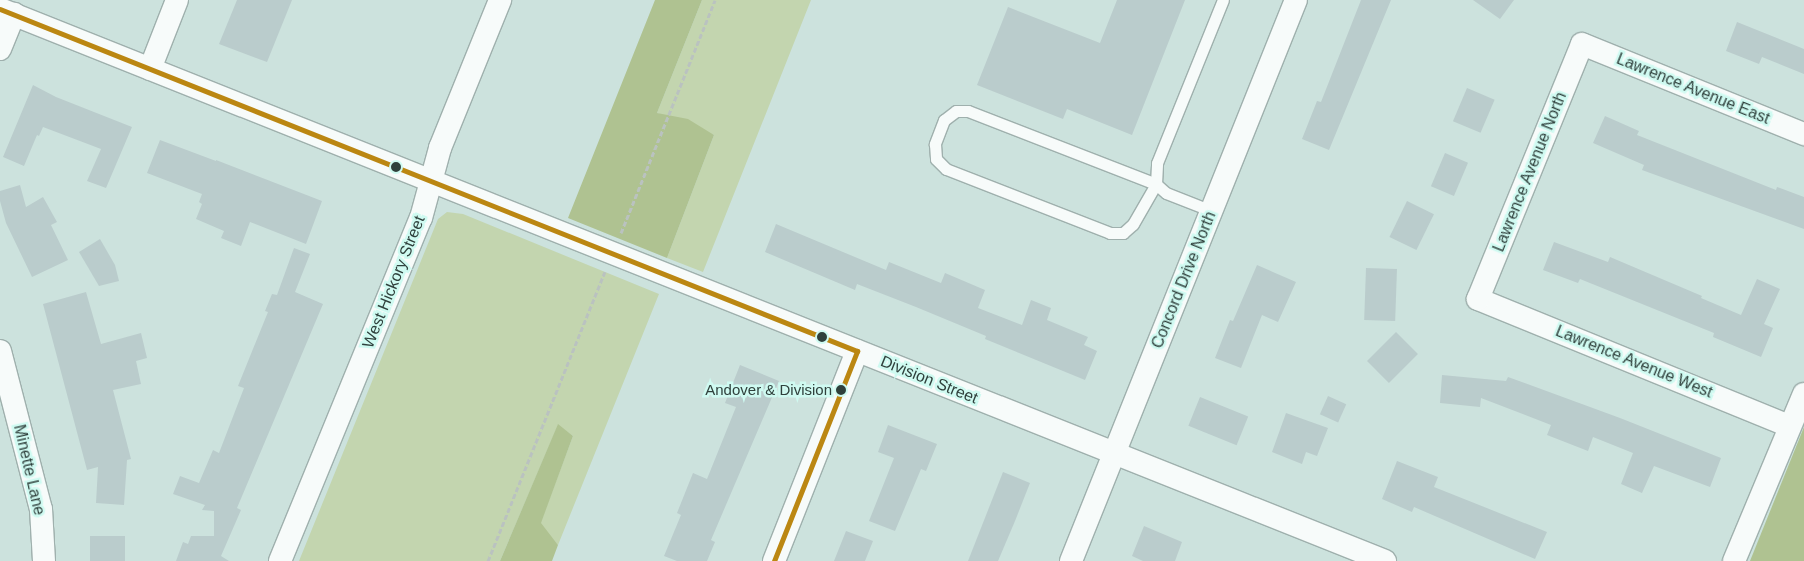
<!DOCTYPE html>
<html>
<head>
<meta charset="utf-8">
<style>
	body { margin:0 }
	#map { position:relative; width:1804px; height:561px; overflow:hidden; background:#cce2dd; font-family:Helvetica,sans-serif }
	div>[style] { position:absolute }
	.green>* { inset:0; background:#c3d5af }
	.forest>* { inset:0; background:#afc291 }
	.building>* { inset:0; background:#bacccc; transform-origin:0 0 }
	.path>* { height:3px; margin-top:-1.5px; transform-origin:0; background:repeating-linear-gradient(90deg,#bac2c0 0 5px,transparent 0 7.5px) }
	.roads { filter:drop-shadow(1px 0 #9fb0ad) drop-shadow(-1px 0 #9fb0ad) drop-shadow(0 1px #9fb0ad) drop-shadow(0 -1px #9fb0ad) }
	.lane>* { height:11px; margin:-5.5px; padding:0 5.5px; transform-origin:5.5px; border-radius:5.5px; background:#f7fbfa }
	.street>* { height:22px; margin:-11px; padding:0 11px; transform-origin:11px; border-radius:11px; background:#f7fbfa }
	.bus-1>* { height:5px; margin:-2.5px; padding:0 2.5px; transform-origin:2.5px; border-radius:2.5px; background:#bb8712 }
	.dots>* { width:14px; height:14px; translate:-50% -50%; box-sizing:border-box; border:2px solid #cffaf1; border-radius:50% }
	span { translate:-50% -50%; white-space:nowrap; text-align:center; line-height:1.15; -webkit-text-stroke:5px #cffaf1; paint-order:stroke }
	.bus-label { font-size:15px; color:#2f403c }
	.right { translate:-100% -50%; text-align:right }
	.street-label { font-size:16px; color:#2f403c }
</style>
</head>
<body>
<div id="map">
	<div class="green">
		<i style="clip-path:polygon(702px 0,811px 0,703px 272px,667px 258px,714px 135px,657px 113px)"></i>
		<i style="clip-path:polygon(447px 212px,463px 214px,659px 294px,558px 545px,540px 524px,573px 436px,558px 425px,500px 561px,299px 561px,438px 219px)"></i>
	</div>
	<div class="forest">
		<i style="clip-path:polygon(655px 0,702px 0,657px 113px,688px 119px,714px 135px,667px 258px,568px 218px)"></i>
		<i style="clip-path:polygon(558px 424px,573px 436px,541px 523px,558px 545px,552px 561px,500px 561px)"></i>
		<i style="clip-path:polygon(1804px 427px,1804px 561px,1750px 561px)"></i>
	</div>
	<div class="building">
		<i style="clip-path:polygon(237px 0,292px 0,267px 62px,219px 44px)"></i>
		<i style="clip-path:polygon(1117px 0,1185px 0,1132px 135px,1067px 109px,1063px 119px,977px 85px,1008px 7px,1100px 43px)"></i>
		<i style="clip-path:polygon(1361px 0,1391px 0,1329px 150px,1302px 139px,1317px 101px,1321px 102px)"></i>
		<i style="clip-path:polygon(1473px 0,1514px 0,1500px 19px)"></i>
		<i style="clip-path:polygon(1737px 22px,1804px 49px,1804px 74px,1762px 57px,1759px 64px,1726px 51px)"></i>
		<i style="clip-path:polygon(33px 85px,56px 97px,132px 127px,106px 188px,87px 181px,101px 149px,43px 127px,39px 136px,37px 135px,24px 166px,3px 157px)"></i>
		<i style="left:1467px;top:88px;width:30px;height:36px;rotate:23deg"></i>
		<i style="clip-path:polygon(1605px 116px,1639px 131px,1637px 135px,1776px 190px,1777px 187px,1804px 197px,1804px 229px,1642px 170px,1644px 165px,1593px 143px)"></i>
		<i style="clip-path:polygon(160px 140px,216px 161px,216px 160px,322px 201px,306px 244px,250px 222px,241px 246px,221px 238px,224px 231px,196px 219px,202px 204px,199px 202px,202px 194px,147px 173px)"></i>
		<i style="left:1445px;top:153px;width:25px;height:36px;rotate:23deg"></i>
		<i style="clip-path:polygon(20px 185px,26px 207px,43px 197px,57px 222px,51px 225px,68px 260px,32px 277px,6px 223px,0 201px,0 191px)"></i>
		<i style="left:1407px;top:201px;width:30px;height:40px;rotate:26deg"></i>
		<i style="clip-path:polygon(776px 224px,886px 270px,889px 262px,941px 283px,945px 273px,985px 290px,978px 308px,1022px 325px,1031px 300px,1051px 308px,1047px 320px,1088px 337px,1084px 345px,1097px 351px,1085px 380px,985px 339px,986px 336px,916px 307px,857px 284px,855px 290px,765px 252px)"></i>
		<i style="clip-path:polygon(100px 239px,115px 265px,119px 281px,99px 286px,79px 252px)"></i>
		<i style="clip-path:polygon(1554px 242px,1608px 262px,1610px 257px,1702px 296px,1701px 298px,1741px 315px,1757px 279px,1780px 289px,1764px 324px,1773px 328px,1761px 357px,1713px 337px,1714px 333px,1580px 279px,1578px 283px,1543px 270px)"></i>
		<i style="clip-path:polygon(294px 248px,310px 254px,295px 292px,323px 304px,237px 508px,241px 510px,221px 556px,229px 561px,176px 561px,183px 542px,188px 544px,191px 536px,214px 536px,214px 511px,202px 510px,205px 505px,173px 494px,180px 476px,199px 483px,213px 450px,219px 453px,244px 388px,238px 386px,268px 312px,265px 311px,272px 294px,277px 295px)"></i>
		<i style="clip-path:polygon(1257px 265px,1296px 282px,1278px 322px,1262px 315px,1241px 368px,1215px 358px,1230px 320px,1233px 321px)"></i>
		<i style="left:1366px;top:268px;width:31px;height:52px;rotate:2deg"></i>
		<i style="clip-path:polygon(86px 292px,101px 344px,141px 333px,147px 358px,136px 361px,141px 384px,113px 390px,131px 459px,127px 460px,124px 505px,96px 503px,98px 467px,87px 470px,43px 304px)"></i>
		<i style="left:1396px;top:332px;width:31px;height:41px;rotate:45deg"></i>
		<i style="clip-path:polygon(740px 365px,779px 381px,711px 540px,715px 542px,707px 561px,677px 561px,664px 556px,681px 515px,677px 513px,693px 473px,707px 479px,736px 407px,725px 403px)"></i>
		<i style="clip-path:polygon(1442px 375px,1506px 381px,1508px 377px,1620px 418px,1721px 458px,1710px 487px,1654px 466px,1642px 493px,1621px 484px,1633px 453px,1593px 437px,1588px 451px,1547px 435px,1551px 425px,1481px 398px,1480px 407px,1440px 403px)"></i>
		<i style="left:1328px;top:396px;width:20px;height:20px;rotate:24deg"></i>
		<i style="left:1200px;top:397px;width:52px;height:31px;rotate:22deg"></i>
		<i style="clip-path:polygon(1286px 413px,1328px 428px,1317px 456px,1306px 452px,1302px 464px,1272px 452px)"></i>
		<i style="clip-path:polygon(888px 425px,937px 444px,926px 471px,921px 469px,895px 531px,869px 521px,894px 458px,878px 452px)"></i>
		<i style="clip-path:polygon(1397px 461px,1438px 477px,1434px 487px,1547px 532px,1535px 559px,1414px 507px,1412px 512px,1382px 499px)"></i>
		<i style="clip-path:polygon(1003px 472px,1030px 483px,1015px 521px,998px 561px,968px 561px)"></i>
		<i style="clip-path:polygon(1144px 526px,1182px 542px,1175px 561px,1143px 561px,1132px 556px)"></i>
		<i style="clip-path:polygon(846px 531px,873px 541px,865px 561px,834px 561px)"></i>
		<i style="left:90px;top:536px;width:35px;height:25px"></i>
	</div>
	<div class="path">
		<i style="left:621px;top:233px;width:251px;rotate:-68deg"></i>
		<i style="left:488px;top:561px;width:312px;rotate:-68deg"></i>
	</div>
	<div class="roads">
		<div class="lane">
			<i style="left:1212px;top:211px;width:49px;rotate:-158.6deg"></i>
			<i style="left:1166px;top:193px;width:13px;rotate:-138deg"></i>
			<i style="left:1156px;top:184px;width:202px;rotate:-158.8deg"></i>
			<i style="left:968px;top:111px;width:12px;rotate:180deg"></i>
			<i style="left:956px;top:111px;width:15px;rotate:143deg"></i>
			<i style="left:944px;top:120px;width:26px;rotate:111deg"></i>
			<i style="left:935px;top:144px;width:15px;rotate:86deg"></i>
			<i style="left:936px;top:159px;width:14px;rotate:45deg"></i>
			<i style="left:946px;top:169px;width:176px;rotate:21.3deg"></i>
			<i style="left:1110px;top:233px;width:13px"></i>
			<i style="left:1123px;top:233px;width:13px;rotate:-42deg"></i>
			<i style="left:1133px;top:224px;width:46px;rotate:-60.1deg"></i>
			<i style="left:1156px;top:184px;width:21px;rotate:-87deg"></i>
			<i style="left:1157px;top:163px;width:176px;rotate:-68deg"></i>
		</div>
		<div class="street">
			<i style="left:0;top:9px;width:1491px;rotate:21.73deg"></i>
			<i style="left:0;top:49px;width:38px;rotate:-68deg"></i>
			<i style="left:150px;top:69px;width:74px;rotate:-68.6deg"></i>
			<i style="left:0;top:351px;width:163px;rotate:75.5deg"></i>
			<i style="left:41px;top:509px;width:52px;rotate:86.7deg"></i>
			<i style="left:1789px;top:426px;width:336px;rotate:-157.8deg"></i>
			<i style="left:1478px;top:299px;width:275px;rotate:-67.8deg"></i>
			<i style="left:1582px;top:44px;width:240px;rotate:22.1deg"></i>
			<i style="left:280px;top:561px;width:371px;rotate:-67.7deg"></i>
			<i style="left:421px;top:218px;width:73px;rotate:-74.8deg"></i>
			<i style="left:440px;top:148px;width:160px;rotate:-67.9deg"></i>
			<i style="left:774px;top:561px;width:226px;rotate:-68.4deg"></i>
			<i style="left:1071px;top:561px;width:604px;rotate:-68.15deg"></i>
			<i style="left:1734px;top:561px;width:181px;rotate:-67.3deg"></i>
		</div>
	</div>
	<div class="bus-1">
		<i style="left:0;top:9px;width:923px;rotate:21.76deg"></i>
		<i style="left:774px;top:561px;width:226px;rotate:-68.4deg"></i>
	</div>
	<div class="dots">
		<i style="left:396px;top:167px;background:#2f403c"></i>
		<i style="left:822px;top:337px;background:#2f403c"></i>
		<i style="left:841px;top:390px;background:#2f403c"></i>
	</div>
	<div class="bus-label">
		<span class="right" style="left:832px;top:390px">Andover &amp; Division</span>
	</div>
	<div class="street-label">
		<span style="left:1693px;top:89px;rotate:22deg">Lawrence Avenue East</span>
		<span style="left:1530px;top:172px;rotate:-68deg">Lawrence Avenue North</span>
		<span style="left:1184px;top:280px;rotate:-68deg">Concord Drive North</span>
		<span style="left:394px;top:282px;rotate:-68deg">West Hickory Street</span>
		<span style="left:1634px;top:362px;rotate:22deg">Lawrence Avenue West</span>
		<span style="left:929px;top:380px;rotate:22deg">Division Street</span>
		<span style="left:29px;top:470px;rotate:77deg">Minette Lane</span>
	</div>
</div>
</body>
</html>
